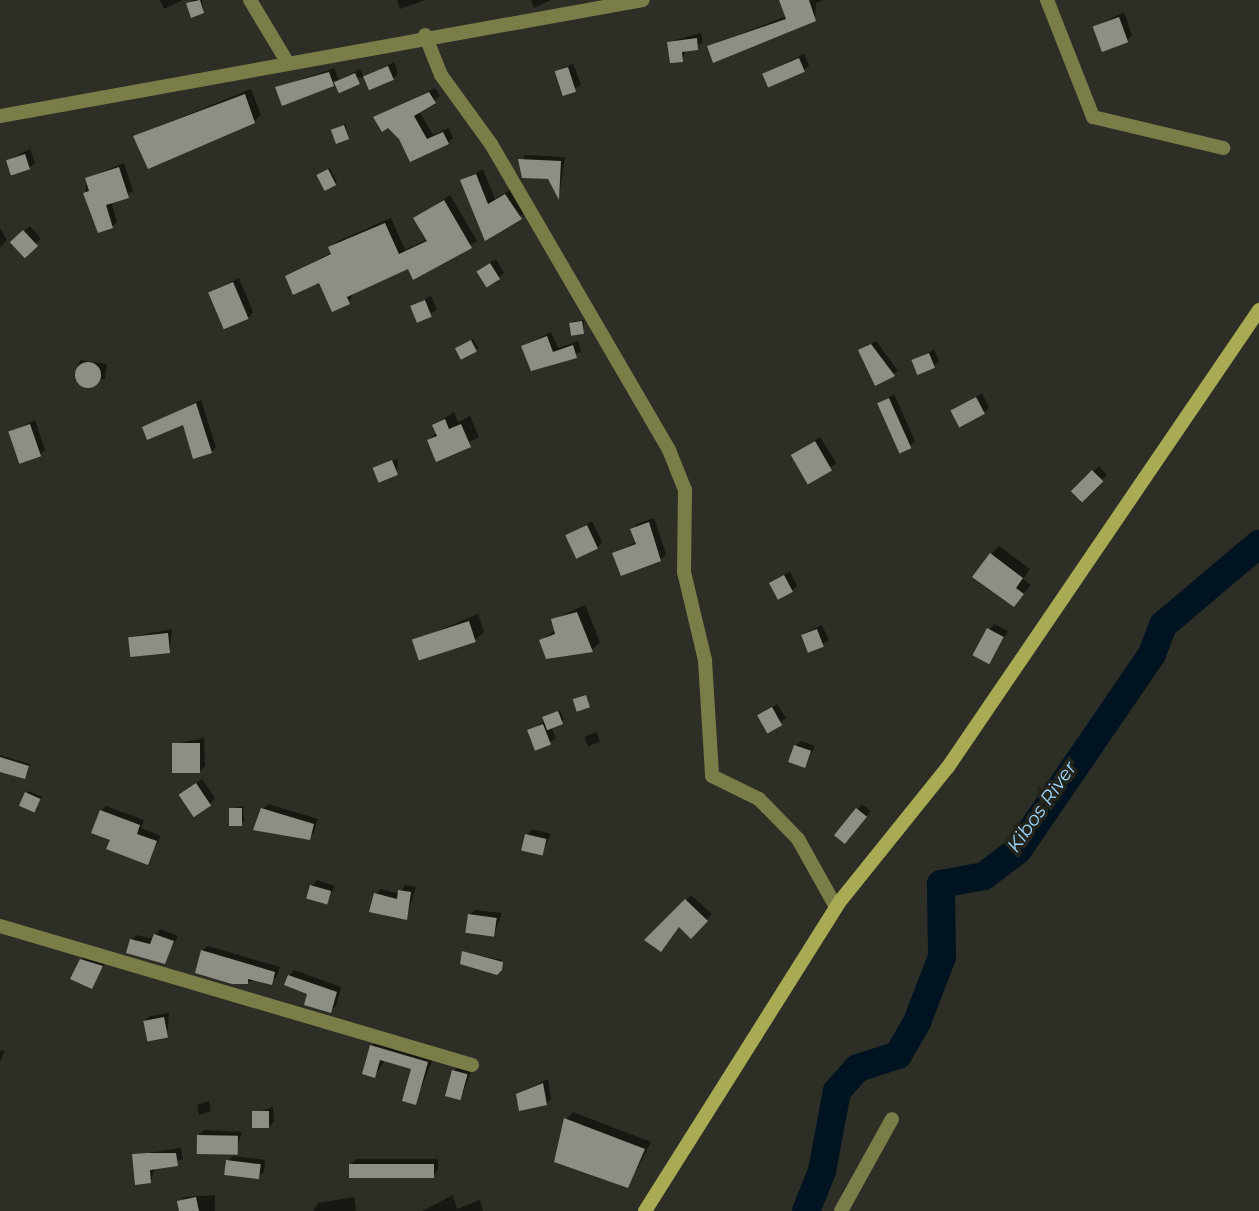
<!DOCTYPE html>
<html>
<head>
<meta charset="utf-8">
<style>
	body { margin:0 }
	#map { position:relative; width:1259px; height:1211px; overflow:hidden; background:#2d2e25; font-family:Montserrat,sans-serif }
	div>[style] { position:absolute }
	.shadow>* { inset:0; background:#0007; transform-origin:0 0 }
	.river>* { height:28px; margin:-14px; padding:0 14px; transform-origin:14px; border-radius:14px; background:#001321 }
	.building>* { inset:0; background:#8e8f84; transform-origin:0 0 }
	.round { border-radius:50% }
	.minor>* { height:14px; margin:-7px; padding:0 7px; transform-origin:7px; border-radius:7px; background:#7b7d49 }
	.secondary>* { height:14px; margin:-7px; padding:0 7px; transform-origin:7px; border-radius:7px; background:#a8aa54 }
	span { translate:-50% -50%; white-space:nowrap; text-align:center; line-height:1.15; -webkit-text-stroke:7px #23241b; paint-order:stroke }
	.water-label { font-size:19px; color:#9cd5fb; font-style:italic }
</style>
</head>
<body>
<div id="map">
	<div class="shadow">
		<i style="clip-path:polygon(160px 0,183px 0,164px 9px)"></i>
		<i style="clip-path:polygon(202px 0,203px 12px,188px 3px,194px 0)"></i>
		<i style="clip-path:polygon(397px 0,425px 0,400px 9px)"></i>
		<i style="clip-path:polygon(531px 0,551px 0,534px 8px)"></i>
		<i style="clip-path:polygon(783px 0,823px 0,816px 3px,815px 19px,709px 46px,787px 16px)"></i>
		<i style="clip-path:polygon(1124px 12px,1132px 35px,1127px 40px,1094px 27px)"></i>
		<i style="clip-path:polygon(701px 33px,703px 43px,687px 49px,682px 60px,669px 42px)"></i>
		<i style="clip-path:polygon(804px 54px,809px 65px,804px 70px,764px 74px)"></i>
		<i style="clip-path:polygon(394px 62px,398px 73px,393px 79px,365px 78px)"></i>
		<i style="clip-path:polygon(573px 63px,581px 85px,564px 94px,557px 72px)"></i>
		<i style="clip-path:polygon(334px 68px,339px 80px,360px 69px,364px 77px,277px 88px)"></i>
		<i style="clip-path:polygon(435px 88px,440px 96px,419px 111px,433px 135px,449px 128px,453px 138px,448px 143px,401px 138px,375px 118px)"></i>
		<i style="clip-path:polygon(251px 89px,261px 115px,254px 121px,135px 136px)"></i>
		<i style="clip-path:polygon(346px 124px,348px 137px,333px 130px,335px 128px)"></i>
		<i style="clip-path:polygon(30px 149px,35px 163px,29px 168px,8px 160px)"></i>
		<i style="clip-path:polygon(524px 155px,565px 157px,559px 197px,549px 178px,523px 177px)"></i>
		<i style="clip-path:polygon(124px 163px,133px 191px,111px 202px,117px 222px,112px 227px,85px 194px,87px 178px)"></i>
		<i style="clip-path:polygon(330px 168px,337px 182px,335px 184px,321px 172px)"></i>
		<i style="clip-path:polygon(483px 169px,495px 199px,512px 189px,527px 211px,486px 238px,462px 181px)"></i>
		<i style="clip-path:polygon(450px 195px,477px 241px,414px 277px,409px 267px,353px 293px,349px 303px,333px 310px,320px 281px,287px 276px,332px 252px,336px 242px,391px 218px,405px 250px,428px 239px,415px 218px)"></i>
		<i style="left:30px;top:226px;width:17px;height:24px;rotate:50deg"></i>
		<i style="clip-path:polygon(0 228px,7px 240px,0 248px)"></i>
		<i style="clip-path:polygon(496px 259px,504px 273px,499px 278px,478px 270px)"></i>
		<i style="clip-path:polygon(239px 278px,253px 312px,248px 318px,210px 292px)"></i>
		<i style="clip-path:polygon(431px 296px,437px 310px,418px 321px,412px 307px)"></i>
		<i style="clip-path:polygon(584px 320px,583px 333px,571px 324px,573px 322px)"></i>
		<i style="clip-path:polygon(551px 332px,558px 348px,578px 341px,581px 352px,532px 368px,523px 346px)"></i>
		<i style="clip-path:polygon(473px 339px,478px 348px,462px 358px,459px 346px)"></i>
		<i style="clip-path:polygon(876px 341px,898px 371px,876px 384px,860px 350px)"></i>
		<i style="clip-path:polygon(934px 349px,939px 361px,934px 366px,914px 361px)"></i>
		<i style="clip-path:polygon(80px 360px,107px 364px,105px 379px,74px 381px)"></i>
		<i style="clip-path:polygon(982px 393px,989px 408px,984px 413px,952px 411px)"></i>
		<i style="clip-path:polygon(894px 394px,915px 441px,910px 446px,879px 404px)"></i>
		<i style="clip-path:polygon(201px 400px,216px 447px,211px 452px,184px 423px,144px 427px)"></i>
		<i style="clip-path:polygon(454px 412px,458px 422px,470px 416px,479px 437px,437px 459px,429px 440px,437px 432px,434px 425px)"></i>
		<i style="clip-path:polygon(35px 420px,45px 450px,40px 455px,10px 432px)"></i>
		<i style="left:820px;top:437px;width:31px;height:32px;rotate:58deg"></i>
		<i style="clip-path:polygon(398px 459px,397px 473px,375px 469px,379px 465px)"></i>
		<i style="left:1099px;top:466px;width:12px;height:36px;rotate:48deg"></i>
		<i style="clip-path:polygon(654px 518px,666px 554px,660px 560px,614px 553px,636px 542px,632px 530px,637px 524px)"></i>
		<i style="clip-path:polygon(592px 521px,602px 542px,597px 548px,567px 536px)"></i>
		<i style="clip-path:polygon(999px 546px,1030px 569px,1023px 579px,1031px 585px,1014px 605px,991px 554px)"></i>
		<i style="clip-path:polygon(790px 571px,797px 586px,792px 591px,771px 583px)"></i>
		<i style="clip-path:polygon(585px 605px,600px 642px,592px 650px,548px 657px,541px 640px,556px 630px,553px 620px)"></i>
		<i style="clip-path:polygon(478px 614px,484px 632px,475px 640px,414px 641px)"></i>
		<i style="clip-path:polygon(994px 624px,1008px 631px,989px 663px,989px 630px)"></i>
		<i style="left:822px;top:625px;width:17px;height:22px;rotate:65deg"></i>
		<i style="clip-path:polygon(172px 629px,170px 651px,131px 642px,136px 636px)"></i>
		<i style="clip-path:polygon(777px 704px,786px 718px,780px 723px,759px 716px)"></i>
		<i style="clip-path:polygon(560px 710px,564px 720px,551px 727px,556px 738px,538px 749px,530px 731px)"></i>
		<i style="left:596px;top:732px;width:10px;height:13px;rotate:66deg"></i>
		<i style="clip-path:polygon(204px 738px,205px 766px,200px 771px,174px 744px)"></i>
		<i style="clip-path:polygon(801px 741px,815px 746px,805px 766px,796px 746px)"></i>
		<i style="clip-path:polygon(0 755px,30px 764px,27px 774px,0 769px)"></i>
		<i style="clip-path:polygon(202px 779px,215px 798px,210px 804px,181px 795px)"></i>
		<i style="clip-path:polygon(29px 791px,42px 797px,36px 809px,27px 793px)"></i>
		<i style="clip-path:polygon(268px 804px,318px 819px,314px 832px,309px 838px,263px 809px)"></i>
		<i style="left:862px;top:804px;width:11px;height:40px;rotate:38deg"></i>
		<i style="clip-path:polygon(106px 806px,144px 820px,141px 828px,161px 836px,147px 863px,112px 839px,101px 811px)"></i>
		<i style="clip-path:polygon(243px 806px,244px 821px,242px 823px,231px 809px)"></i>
		<i style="clip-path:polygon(532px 829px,551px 834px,541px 854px,527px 835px)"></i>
		<i style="clip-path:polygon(317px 880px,335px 886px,327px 902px,312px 886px)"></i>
		<i style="clip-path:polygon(405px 885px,416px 887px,406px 918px,376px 894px,381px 889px,400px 894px)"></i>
		<i style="clip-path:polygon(691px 895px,712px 914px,691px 936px,680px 926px,647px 940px)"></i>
		<i style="clip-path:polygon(475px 910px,502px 913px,494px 935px,469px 915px)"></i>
		<i style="clip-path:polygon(160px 929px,178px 936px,164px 962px,132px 940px,137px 935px,153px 939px)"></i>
		<i style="clip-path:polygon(208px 946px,280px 967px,276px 978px,247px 982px,202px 951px)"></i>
		<i style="clip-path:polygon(464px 952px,502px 960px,499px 970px)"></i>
		<i style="clip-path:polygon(86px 955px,107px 961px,91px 987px,81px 960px)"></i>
		<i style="clip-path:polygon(294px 970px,341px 987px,336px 1006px,330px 1011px,309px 993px,289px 976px)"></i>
		<i style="clip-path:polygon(169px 1013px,167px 1037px,145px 1021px,150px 1016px)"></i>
		<i style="clip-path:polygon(380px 1037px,435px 1054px,415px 1103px,413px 1067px,385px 1060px,375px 1076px,371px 1046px)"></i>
		<i style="clip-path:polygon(0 1050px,5px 1051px,0 1062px)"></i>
		<i style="clip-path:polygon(459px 1066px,472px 1069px,461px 1098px,454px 1071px)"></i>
		<i style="clip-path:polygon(548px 1079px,551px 1099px,546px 1104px,518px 1094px)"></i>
		<i style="clip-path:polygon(209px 1101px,211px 1111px,199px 1115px,197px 1105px)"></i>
		<i style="clip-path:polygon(273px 1107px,274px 1121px,269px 1127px,254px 1113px)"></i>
		<i style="clip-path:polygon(573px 1112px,651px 1142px,628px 1186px,566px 1119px)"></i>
		<i style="clip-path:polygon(204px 1130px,242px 1132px,234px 1156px,265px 1160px,264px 1172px,258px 1177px,228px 1161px,235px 1154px,199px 1135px)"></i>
		<i style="clip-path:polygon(181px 1148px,183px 1159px,155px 1168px,151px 1181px,134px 1155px)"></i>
		<i style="clip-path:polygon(356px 1159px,438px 1159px,438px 1170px,433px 1176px,350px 1165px)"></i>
		<i style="clip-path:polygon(215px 1195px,215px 1211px,181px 1211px,183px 1197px)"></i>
		<i style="clip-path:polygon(453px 1195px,457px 1209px,480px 1200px,483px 1211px,422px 1211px)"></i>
		<i style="clip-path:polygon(354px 1197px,356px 1211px,313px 1211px,318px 1203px)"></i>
	</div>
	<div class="river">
		<i style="left:806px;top:1211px;width:43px;rotate:-68.2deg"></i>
		<i style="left:822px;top:1171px;width:81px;rotate:-79.4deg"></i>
		<i style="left:837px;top:1091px;width:31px;rotate:-48deg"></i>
		<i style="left:858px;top:1068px;width:42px;rotate:-18deg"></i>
		<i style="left:898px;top:1055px;width:38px;rotate:-60deg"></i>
		<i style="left:917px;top:1022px;width:70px;rotate:-69deg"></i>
		<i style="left:942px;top:957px;width:73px;rotate:-90.8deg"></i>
		<i style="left:941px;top:884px;width:44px;rotate:-10.5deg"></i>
		<i style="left:984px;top:876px;width:43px;rotate:-37.4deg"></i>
		<i style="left:1018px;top:850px;width:237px;rotate:-55.6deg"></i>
		<i style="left:1152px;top:654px;width:31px;rotate:-69deg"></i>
		<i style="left:1163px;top:625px;width:126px;rotate:-40.2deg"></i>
	</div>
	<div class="building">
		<i style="clip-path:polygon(200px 0,204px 13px,191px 18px,186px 3px)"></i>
		<i style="clip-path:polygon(779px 0,809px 0,816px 21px,713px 63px,707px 46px,786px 19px)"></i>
		<i style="left:1119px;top:17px;width:27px;height:28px;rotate:70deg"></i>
		<i style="clip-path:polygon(697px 38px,698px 50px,682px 52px,683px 62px,670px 63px,667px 42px)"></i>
		<i style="left:799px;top:58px;width:15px;height:40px;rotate:67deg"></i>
		<i style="left:388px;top:66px;width:15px;height:27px;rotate:67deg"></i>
		<i style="left:568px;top:67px;width:26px;height:14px;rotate:72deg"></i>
		<i style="clip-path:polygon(329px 72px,334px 86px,282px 106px,275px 87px)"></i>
		<i style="left:355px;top:73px;width:12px;height:23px;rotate:66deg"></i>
		<i style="clip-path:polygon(429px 92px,436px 103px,414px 116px,427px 139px,443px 132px,449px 144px,410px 162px,399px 139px,388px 128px,382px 132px,373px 117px)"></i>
		<i style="clip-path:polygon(245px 94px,255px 123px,148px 169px,133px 136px)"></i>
		<i style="left:344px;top:125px;width:15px;height:14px;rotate:70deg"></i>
		<i style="left:25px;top:154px;width:16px;height:20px;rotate:72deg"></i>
		<i style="clip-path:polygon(518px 159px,561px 161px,559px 200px,548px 179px,522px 178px)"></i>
		<i style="clip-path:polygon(119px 167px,129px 198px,106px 205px,113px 228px,98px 233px,83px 193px,89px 191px,85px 178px)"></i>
		<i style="left:328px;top:169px;width:18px;height:13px;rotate:63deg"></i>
		<i style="clip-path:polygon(476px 174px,488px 204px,505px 194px,522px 219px,485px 241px,460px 180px)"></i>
		<i style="clip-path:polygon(444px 200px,472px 248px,413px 280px,408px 269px,347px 297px,350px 304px,332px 312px,319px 283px,293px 295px,285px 276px,331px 254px,328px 247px,385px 223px,399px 254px,427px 241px,413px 218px)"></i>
		<i style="left:23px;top:230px;width:22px;height:18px;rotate:47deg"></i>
		<i style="left:490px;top:263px;width:19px;height:16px;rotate:58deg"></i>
		<i style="left:233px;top:282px;width:40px;height:27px;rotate:67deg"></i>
		<i style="left:425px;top:300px;width:18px;height:16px;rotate:68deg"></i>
		<i style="left:582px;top:321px;width:13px;height:13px;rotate:81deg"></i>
		<i style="clip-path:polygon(547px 336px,553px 352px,573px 345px,577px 358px,531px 371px,521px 346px)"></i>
		<i style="left:471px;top:340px;width:13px;height:18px;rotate:63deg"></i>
		<i style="clip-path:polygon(871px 344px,895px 376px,875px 386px,858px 350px)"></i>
		<i style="left:929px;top:353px;width:16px;height:19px;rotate:68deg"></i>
		<i class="round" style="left:75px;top:362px;width:26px;height:26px"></i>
		<i style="left:976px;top:397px;width:19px;height:29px;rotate:62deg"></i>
		<i style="left:889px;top:398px;width:55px;height:13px;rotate:66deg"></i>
		<i style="clip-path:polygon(196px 403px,212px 453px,193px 459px,183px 425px,147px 440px,142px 427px)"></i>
		<i style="clip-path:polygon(445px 419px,449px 429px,461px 424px,471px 447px,436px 462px,427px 440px,437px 436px,432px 425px)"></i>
		<i style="left:30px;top:424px;width:34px;height:23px;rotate:71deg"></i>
		<i style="left:815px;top:441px;width:34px;height:28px;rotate:60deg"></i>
		<i style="left:392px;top:460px;width:16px;height:21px;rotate:68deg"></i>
		<i style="left:1092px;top:470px;width:16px;height:30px;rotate:45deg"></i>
		<i style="clip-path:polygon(649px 522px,661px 561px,621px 576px,612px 553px,636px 544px,630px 529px)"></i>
		<i style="left:587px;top:525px;width:26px;height:24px;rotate:65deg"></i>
		<i style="clip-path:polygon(990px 553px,1023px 578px,1016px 588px,1024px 594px,1014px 607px,972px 577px)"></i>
		<i style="left:784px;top:575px;width:19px;height:17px;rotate:62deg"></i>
		<i style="clip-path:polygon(577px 612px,593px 652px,546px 659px,539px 640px,555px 634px,551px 619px)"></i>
		<i style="left:469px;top:621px;width:22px;height:60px;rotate:72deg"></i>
		<i style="left:987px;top:628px;width:19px;height:31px;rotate:28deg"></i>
		<i style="left:817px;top:629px;width:19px;height:17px;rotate:69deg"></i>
		<i style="left:168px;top:633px;width:20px;height:40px;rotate:84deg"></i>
		<i style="left:586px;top:695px;width:13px;height:14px;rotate:72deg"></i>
		<i style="left:772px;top:707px;width:21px;height:17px;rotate:61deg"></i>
		<i style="left:558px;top:711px;width:14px;height:17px;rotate:69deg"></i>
		<i style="left:543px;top:724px;width:22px;height:17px;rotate:69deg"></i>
		<i style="left:200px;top:743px;width:30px;height:28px;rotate:90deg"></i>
		<i style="left:794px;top:745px;width:18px;height:18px;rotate:19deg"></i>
		<i style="clip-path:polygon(0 757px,29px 766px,25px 779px,0 772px)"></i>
		<i style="left:196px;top:783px;width:27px;height:21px;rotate:56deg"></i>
		<i style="left:25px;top:792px;width:17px;height:15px;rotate:24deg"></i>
		<i style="left:229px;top:808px;width:13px;height:18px"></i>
		<i style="clip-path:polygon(261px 808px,314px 824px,310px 840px,253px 830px)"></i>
		<i style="left:856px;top:808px;width:14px;height:35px;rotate:39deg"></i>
		<i style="clip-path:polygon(100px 810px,140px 825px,137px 834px,157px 841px,148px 865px,106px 849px,110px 840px,91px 833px)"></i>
		<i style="left:525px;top:834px;width:22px;height:17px;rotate:13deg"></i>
		<i style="left:310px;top:885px;width:22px;height:14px;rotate:16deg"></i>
		<i style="clip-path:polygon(398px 890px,411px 892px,407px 920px,369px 912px,374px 893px,397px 899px)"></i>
		<i style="clip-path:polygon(685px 899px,708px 921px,691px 939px,679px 927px,661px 952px,644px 940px)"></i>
		<i style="left:468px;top:914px;width:29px;height:19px;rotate:8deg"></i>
		<i style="clip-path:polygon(154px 934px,174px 941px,165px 964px,126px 953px,130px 939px,150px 944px)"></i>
		<i style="clip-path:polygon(201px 950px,275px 972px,272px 985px,248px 979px,248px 984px,232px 984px,195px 973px)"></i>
		<i style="clip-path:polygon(462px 951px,503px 962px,502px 970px,497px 975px,460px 964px)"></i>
		<i style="clip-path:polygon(80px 959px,103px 966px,92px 989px,70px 979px)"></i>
		<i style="clip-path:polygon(288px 975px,337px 992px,331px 1013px,304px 1005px,307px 994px,284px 985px)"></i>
		<i style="left:164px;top:1017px;width:21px;height:21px;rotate:79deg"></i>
		<i style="clip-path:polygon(370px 1045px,428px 1062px,416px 1105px,402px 1101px,411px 1069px,380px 1060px,375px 1078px,362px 1074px)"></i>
		<i style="left:452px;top:1070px;width:16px;height:27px;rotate:15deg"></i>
		<i style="clip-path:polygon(543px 1083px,547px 1105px,519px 1111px,516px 1094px)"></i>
		<i style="left:269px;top:1111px;width:17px;height:17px;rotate:90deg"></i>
		<i style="clip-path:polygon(564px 1118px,645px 1149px,628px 1188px,554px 1162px)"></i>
		<i style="left:197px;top:1135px;width:41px;height:19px;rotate:1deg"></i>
		<i style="clip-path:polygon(148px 1153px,176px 1153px,178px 1166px,150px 1170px,151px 1183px,135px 1185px,132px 1154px)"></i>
		<i style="left:226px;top:1160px;width:35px;height:15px;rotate:7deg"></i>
		<i style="left:349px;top:1164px;width:85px;height:14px"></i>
		<i style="clip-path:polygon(196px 1197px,199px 1211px,179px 1211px,177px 1201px)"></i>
	</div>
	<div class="minor">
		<i style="left:250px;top:0;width:70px;rotate:59deg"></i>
		<i style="left:1047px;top:0;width:126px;rotate:68.5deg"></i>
		<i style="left:1093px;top:117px;width:134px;rotate:13.4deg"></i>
		<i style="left:425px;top:35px;width:43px;rotate:68.2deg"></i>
		<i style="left:441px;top:75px;width:85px;rotate:54.1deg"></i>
		<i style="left:491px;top:144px;width:354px;rotate:59.8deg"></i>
		<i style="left:669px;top:450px;width:43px;rotate:68.2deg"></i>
		<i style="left:685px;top:490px;width:82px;rotate:90.7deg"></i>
		<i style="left:684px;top:572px;width:90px;rotate:76.6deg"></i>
		<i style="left:705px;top:660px;width:116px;rotate:86.5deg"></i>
		<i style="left:712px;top:776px;width:52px;rotate:26.1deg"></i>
		<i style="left:759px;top:799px;width:56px;rotate:45.7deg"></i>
		<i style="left:798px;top:839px;width:78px;rotate:60.8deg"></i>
		<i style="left:0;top:116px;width:653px;rotate:-10.23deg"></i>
		<i style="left:0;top:926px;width:492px;rotate:16.4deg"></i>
		<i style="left:841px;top:1211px;width:105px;rotate:-61deg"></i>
	</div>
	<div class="secondary">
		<i style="left:645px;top:1211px;width:368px;rotate:-57.8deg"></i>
		<i style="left:841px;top:900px;width:171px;rotate:-51.2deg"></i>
		<i style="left:948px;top:767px;width:553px;rotate:-55.76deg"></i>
	</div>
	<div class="water-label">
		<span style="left:1042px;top:807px;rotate:-55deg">Kibos River</span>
	</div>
</div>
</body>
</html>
